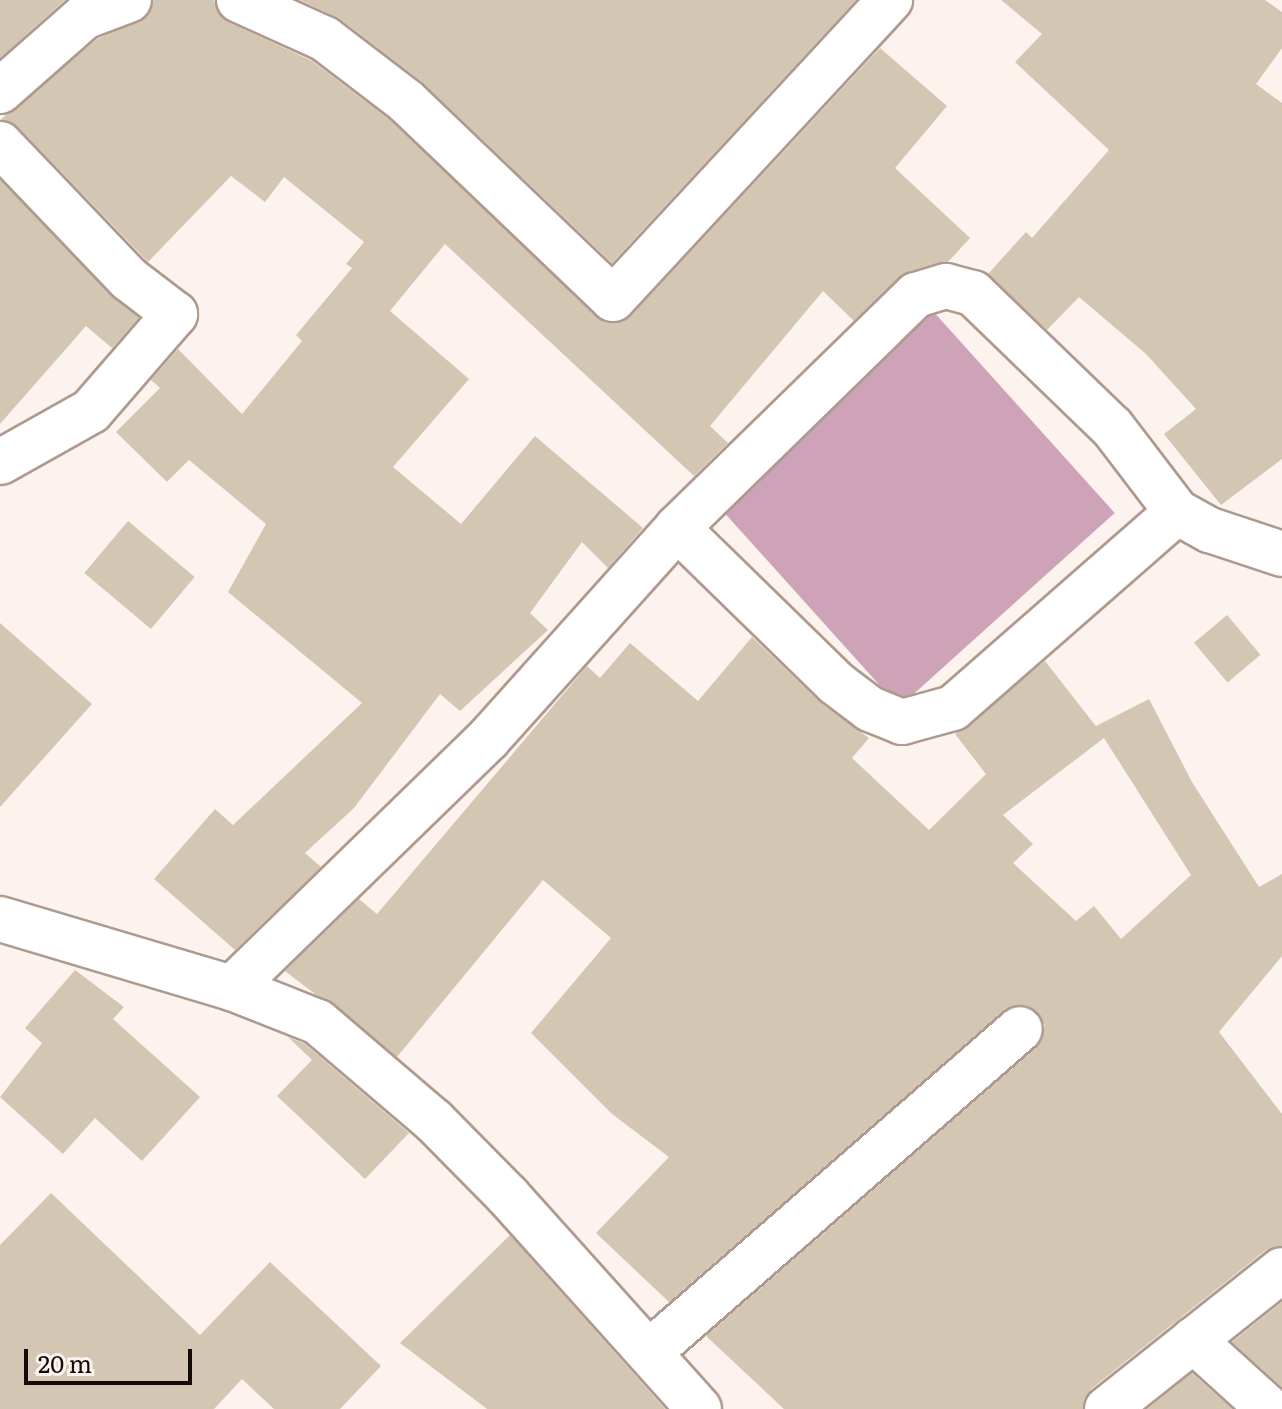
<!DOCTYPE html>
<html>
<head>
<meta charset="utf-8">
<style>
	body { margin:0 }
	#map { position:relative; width:1282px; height:1409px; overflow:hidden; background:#fcf3ee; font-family:Literata,serif }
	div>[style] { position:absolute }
	.water>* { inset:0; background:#cea3b8; transform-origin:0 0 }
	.building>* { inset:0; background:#d3c7b3; transform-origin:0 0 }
	.roads { filter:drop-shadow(2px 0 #af9a8f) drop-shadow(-2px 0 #af9a8f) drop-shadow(0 2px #af9a8f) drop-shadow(0 -2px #af9a8f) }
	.street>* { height:44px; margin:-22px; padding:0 22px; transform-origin:22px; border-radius:22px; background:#fff }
	.secondary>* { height:44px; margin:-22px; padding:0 22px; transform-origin:22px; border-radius:22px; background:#fff }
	span { translate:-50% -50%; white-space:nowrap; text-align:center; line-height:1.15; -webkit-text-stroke:8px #fcf3ee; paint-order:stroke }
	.scale { position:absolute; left:24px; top:1349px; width:168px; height:36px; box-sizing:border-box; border:4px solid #120b07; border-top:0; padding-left:10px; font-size:24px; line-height:28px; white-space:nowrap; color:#120b07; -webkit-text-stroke:6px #fcf3ee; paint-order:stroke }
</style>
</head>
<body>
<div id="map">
	<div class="water">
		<i style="left:932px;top:310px;width:273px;height:290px;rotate:48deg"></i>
	</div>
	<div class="building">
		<i style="clip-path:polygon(0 0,65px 0,0 58px)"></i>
		<i style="clip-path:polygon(153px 0,214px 0,228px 22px,312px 61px,390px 120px,606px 323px,631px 316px,880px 48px,947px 106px,895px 168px,970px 238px,948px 262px,899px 277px,854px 321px,823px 291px,710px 426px,728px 443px,694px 476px,445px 244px,390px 311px,469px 379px,393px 467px,461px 524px,535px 436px,643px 528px,608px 568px,582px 542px,530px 613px,548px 630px,460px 711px,440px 694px,354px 808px,305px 853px,321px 867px,235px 950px,154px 879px,215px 809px,233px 825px,362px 703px,228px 592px,266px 524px,189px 460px,167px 482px,116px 432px,160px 388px,151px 380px,178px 349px,242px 414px,302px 341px,296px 335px,352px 268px,346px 264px,364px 242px,284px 177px,265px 202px,231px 176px,148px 262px,18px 127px,0 120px,97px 39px,148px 16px)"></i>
		<i style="clip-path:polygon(300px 0,856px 0,612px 263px,421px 81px,340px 19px)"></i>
		<i style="clip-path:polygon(1001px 0,1265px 0,1282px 12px,1282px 48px,1256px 84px,1282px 103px,1282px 459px,1221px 505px,1164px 434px,1196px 409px,1146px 354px,1079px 297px,1047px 330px,988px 274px,1026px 232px,1032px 238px,1109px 150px,1015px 62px,1042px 34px)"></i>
		<i style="clip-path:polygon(0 180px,139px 318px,112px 348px,86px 326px,0 424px)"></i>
		<i style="left:128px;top:521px;width:87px;height:68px;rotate:40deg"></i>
		<i style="left:1227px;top:615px;width:52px;height:43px;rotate:50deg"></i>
		<i style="clip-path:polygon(0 623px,92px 704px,0 807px)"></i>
		<i style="clip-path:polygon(evenodd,752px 637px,822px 704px,869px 738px,852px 758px,929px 830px,986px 774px,955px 734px,1045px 661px,1102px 734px,1096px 726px,1149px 699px,1192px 782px,1259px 887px,1282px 874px,1282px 956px,1219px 1032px,1282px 1114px,1282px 1246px,1266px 1250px,1091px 1389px,1083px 1409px,784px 1409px,706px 1336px,1036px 1048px,1045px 1025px,1029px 1006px,1004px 1010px,669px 1302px,596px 1233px,669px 1157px,612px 1114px,531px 1033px,611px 938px,543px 880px,397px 1057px,285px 971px,359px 899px,377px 914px,587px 666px,600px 678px,630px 643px,698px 701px,752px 637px,1104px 738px,1191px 875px,1121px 939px,1094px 906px,1076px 921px,1013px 863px,1033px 844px,1003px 815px,1104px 738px)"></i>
		<i style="clip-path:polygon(75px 970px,124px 1007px,113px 1019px,200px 1097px,142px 1161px,95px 1118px,63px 1154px,0 1097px,42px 1043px,25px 1028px)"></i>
		<i style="clip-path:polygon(288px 1037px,305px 1044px,409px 1133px,365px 1179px,277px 1096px,312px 1060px)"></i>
		<i style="clip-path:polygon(51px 1193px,200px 1335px,270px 1262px,381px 1366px,340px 1409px,274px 1409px,242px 1379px,214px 1409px,0 1409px,0 1245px)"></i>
		<i style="clip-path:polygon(510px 1235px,665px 1409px,487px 1409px,400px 1343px)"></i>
		<i style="clip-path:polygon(1282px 1302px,1282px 1387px,1232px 1342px)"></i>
		<i style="clip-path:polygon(1192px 1373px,1232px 1409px,1147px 1409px)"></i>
	</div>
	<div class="roads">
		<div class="street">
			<i style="left:239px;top:0;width:94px;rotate:24.4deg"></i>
			<i style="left:325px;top:39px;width:102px;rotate:37.4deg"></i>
			<i style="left:406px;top:101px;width:286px;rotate:43.7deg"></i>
			<i style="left:613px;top:299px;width:408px;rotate:-47.2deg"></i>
			<i style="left:0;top:91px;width:112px;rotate:-41.4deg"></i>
			<i style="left:84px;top:17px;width:48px;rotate:-20.7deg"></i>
			<i style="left:0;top:144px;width:187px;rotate:46.3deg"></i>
			<i style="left:129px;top:279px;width:58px;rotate:37.3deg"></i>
			<i style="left:175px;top:314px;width:128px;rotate:130.9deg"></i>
			<i style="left:91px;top:411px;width:104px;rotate:150.7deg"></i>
			<i style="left:677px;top:528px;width:223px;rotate:44.3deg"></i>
			<i style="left:837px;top:684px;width:41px;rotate:37.1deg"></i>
			<i style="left:870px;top:709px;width:35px;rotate:22deg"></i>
			<i style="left:902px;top:722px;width:53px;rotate:-15.4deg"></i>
			<i style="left:953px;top:708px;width:298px;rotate:-41.2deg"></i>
			<i style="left:232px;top:988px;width:357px;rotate:-44.2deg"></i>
			<i style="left:488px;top:739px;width:283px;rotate:-48.1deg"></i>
			<i style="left:677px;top:528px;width:334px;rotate:-44.3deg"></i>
			<i style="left:916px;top:295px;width:31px;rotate:-17deg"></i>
			<i style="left:946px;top:286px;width:28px;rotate:15deg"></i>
			<i style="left:973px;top:293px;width:193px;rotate:44deg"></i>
			<i style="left:1112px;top:427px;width:107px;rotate:52.6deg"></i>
			<i style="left:1177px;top:512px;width:38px;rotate:29deg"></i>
			<i style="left:1210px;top:530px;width:76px;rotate:18.4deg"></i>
			<i style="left:1193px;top:1340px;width:103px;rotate:42.2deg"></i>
			<i style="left:652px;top:1350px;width:488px;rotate:-41.1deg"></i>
			<i style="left:1107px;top:1409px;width:223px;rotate:-38.5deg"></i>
		</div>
		<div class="secondary">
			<i style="left:0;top:919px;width:242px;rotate:16.6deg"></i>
			<i style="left:232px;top:988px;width:92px;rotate:21.6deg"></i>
			<i style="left:318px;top:1022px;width:153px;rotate:40.5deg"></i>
			<i style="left:434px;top:1121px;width:105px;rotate:45.4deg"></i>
			<i style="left:508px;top:1196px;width:286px;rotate:48.1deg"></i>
		</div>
	</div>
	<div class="scale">20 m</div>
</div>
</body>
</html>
